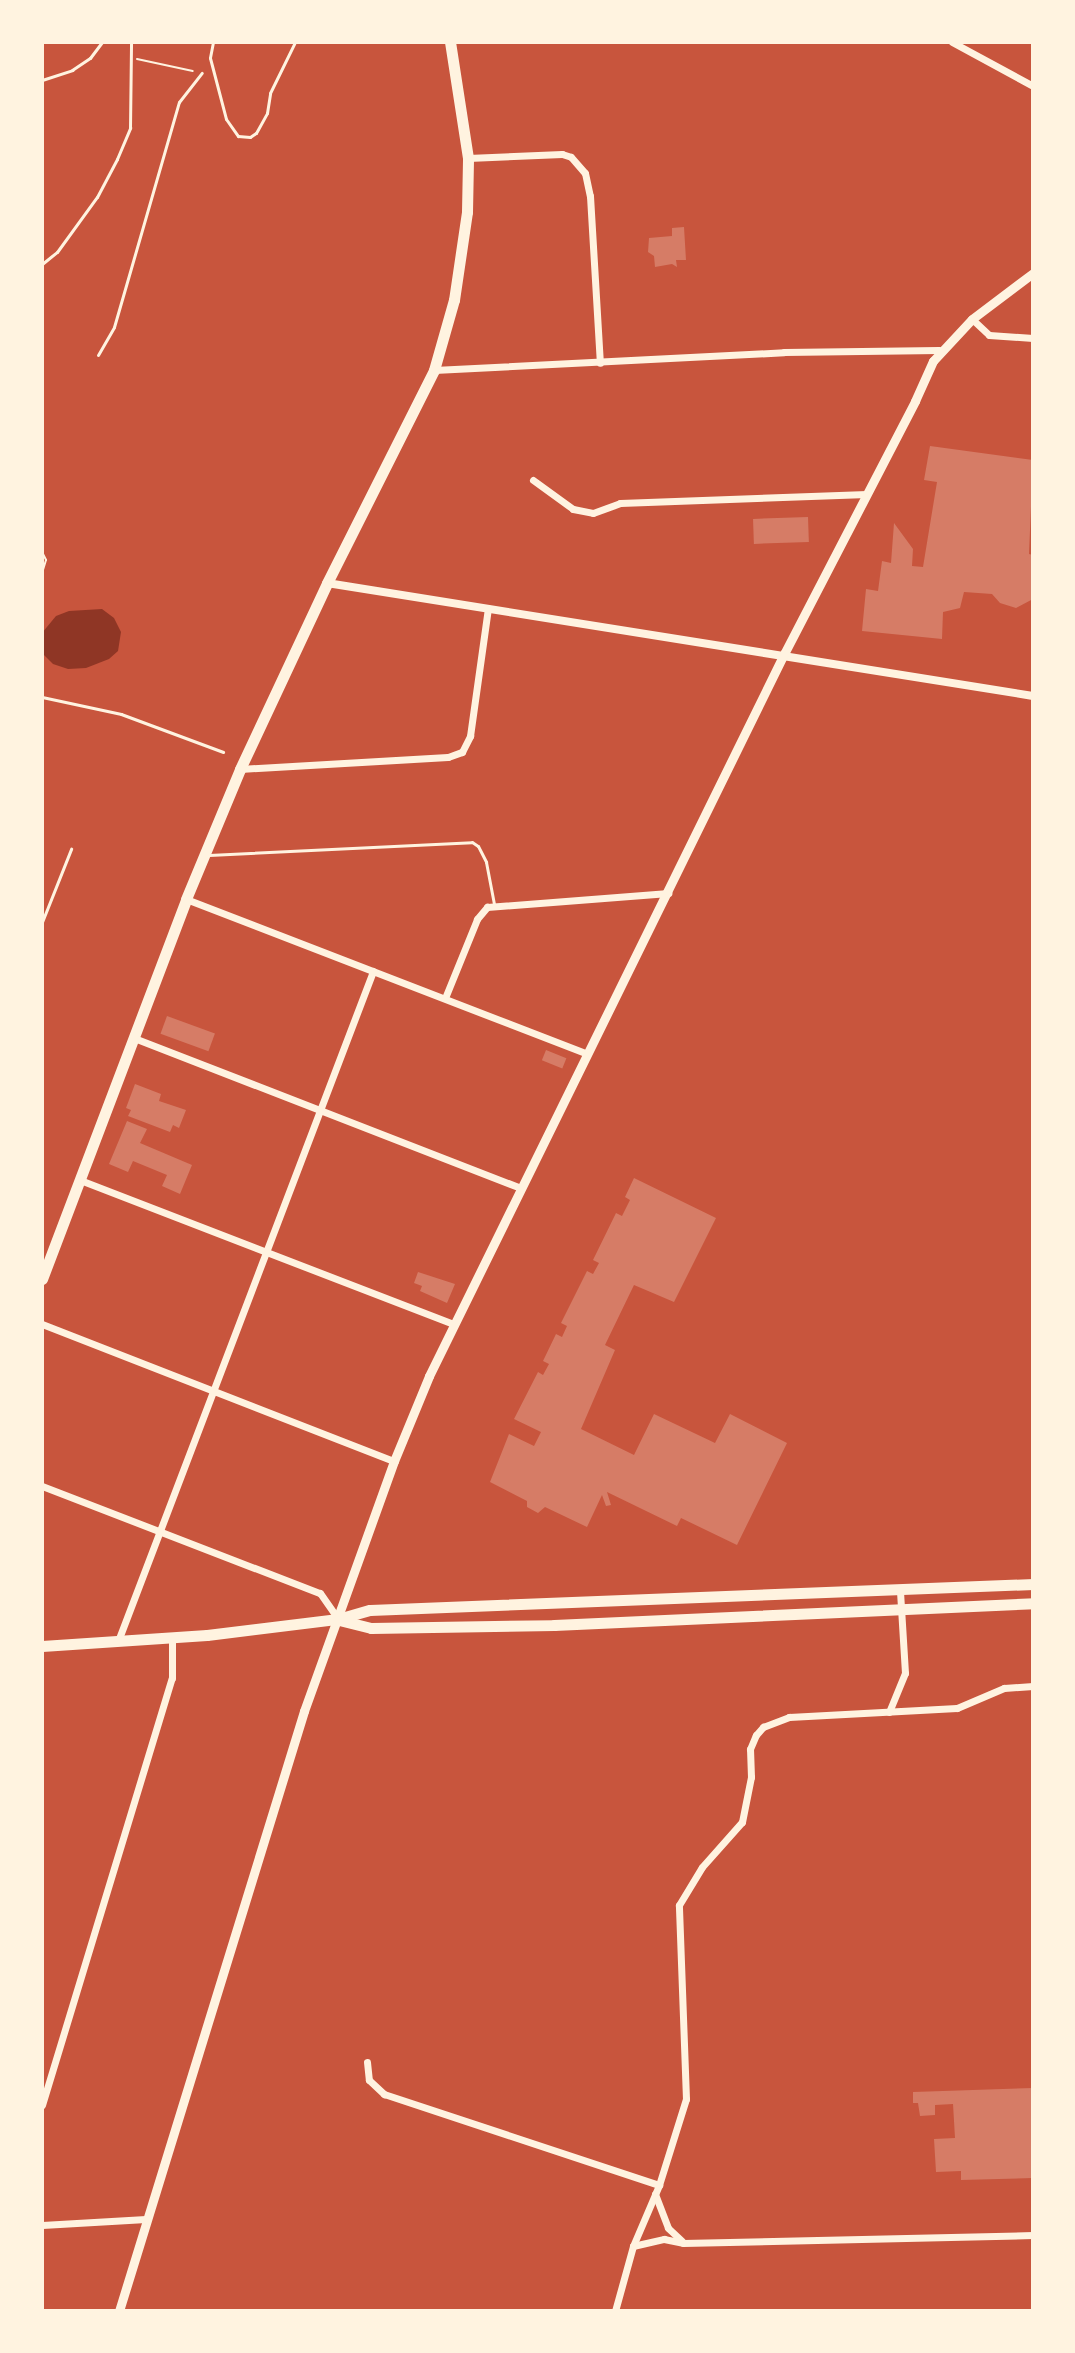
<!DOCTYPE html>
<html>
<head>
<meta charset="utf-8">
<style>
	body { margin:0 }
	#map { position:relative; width:1075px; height:2353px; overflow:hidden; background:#c8553d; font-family:"Work Sans",sans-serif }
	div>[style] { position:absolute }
	.water>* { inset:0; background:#8f3625 }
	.building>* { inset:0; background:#d67c66; transform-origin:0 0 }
	.path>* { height:2px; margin:-1px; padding:0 1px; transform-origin:1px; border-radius:1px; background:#fff3e0 }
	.service>* { height:3px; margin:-1.5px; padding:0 1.5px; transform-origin:1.5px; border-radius:1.5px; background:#fff3e0 }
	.minor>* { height:7px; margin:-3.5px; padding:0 3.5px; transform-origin:3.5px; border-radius:3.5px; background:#fff3e0 }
	.tertiary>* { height:8px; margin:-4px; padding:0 4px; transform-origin:4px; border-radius:4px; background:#fff3e0 }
	.secondary>* { height:9px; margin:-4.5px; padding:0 4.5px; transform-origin:4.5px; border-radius:4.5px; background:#fff3e0 }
	.primary>* { height:11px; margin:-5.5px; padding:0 5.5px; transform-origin:5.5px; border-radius:5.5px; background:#fff3e0 }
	span { translate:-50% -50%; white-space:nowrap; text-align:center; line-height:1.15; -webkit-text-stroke:8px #fff3e0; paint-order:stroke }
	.frame { position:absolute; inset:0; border:44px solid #fff3e0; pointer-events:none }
</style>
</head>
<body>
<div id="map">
	<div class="water">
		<i style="clip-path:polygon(102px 609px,114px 618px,121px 632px,118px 651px,109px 659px,86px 668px,68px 669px,53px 664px,42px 653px,42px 633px,56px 616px,69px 611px)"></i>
	</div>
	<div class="building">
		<i style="clip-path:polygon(684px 227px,686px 260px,676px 260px,677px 267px,672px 264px,655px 267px,654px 256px,648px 252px,649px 238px,672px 236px,672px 228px)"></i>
		<i style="clip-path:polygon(930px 446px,1033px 460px,1029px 554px,1033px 555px,1033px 599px,1016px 608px,1000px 603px,992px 594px,964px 592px,960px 608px,943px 612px,942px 639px,862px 631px,866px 589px,878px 591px,882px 561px,891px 563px,894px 523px,913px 549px,912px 566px,923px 567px,937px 482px,924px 480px)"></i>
		<i style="left:808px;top:517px;width:25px;height:55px;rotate:88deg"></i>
		<i style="left:167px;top:1016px;width:51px;height:19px;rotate:20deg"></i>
		<i style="left:546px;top:1050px;width:22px;height:11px;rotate:22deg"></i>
		<i style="clip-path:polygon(135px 1084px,161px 1094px,159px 1101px,186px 1110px,179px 1128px,173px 1125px,170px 1132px,128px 1116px,131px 1110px,126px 1108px)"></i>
		<i style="clip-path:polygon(127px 1121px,147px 1129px,140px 1143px,192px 1165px,180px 1194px,162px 1186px,167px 1175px,133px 1161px,128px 1172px,109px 1164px)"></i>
		<i style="clip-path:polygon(634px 1178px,716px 1218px,674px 1302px,634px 1285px,605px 1345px,615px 1350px,581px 1429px,634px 1455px,654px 1414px,715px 1443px,730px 1414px,787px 1443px,737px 1545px,681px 1518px,677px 1526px,607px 1492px,611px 1505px,606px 1506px,602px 1495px,587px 1527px,545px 1507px,538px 1513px,527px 1507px,527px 1501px,490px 1482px,509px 1434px,534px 1446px,541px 1432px,514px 1419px,538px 1372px,543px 1375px,549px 1364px,543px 1361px,556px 1334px,562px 1337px,567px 1326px,561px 1323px,587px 1271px,593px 1274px,599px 1263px,593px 1260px,616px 1213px,622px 1216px,630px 1200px,625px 1197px)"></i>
		<i style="clip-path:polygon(418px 1272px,455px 1284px,447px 1303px,420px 1291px,422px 1286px,414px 1283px)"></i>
		<i style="clip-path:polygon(1033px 2088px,1033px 2178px,961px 2180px,961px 2171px,936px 2172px,934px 2139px,955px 2138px,953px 2104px,935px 2105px,935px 2115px,920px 2116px,918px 2103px,913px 2103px,913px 2092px)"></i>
	</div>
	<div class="path">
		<i style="left:137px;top:59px;width:57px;rotate:12.1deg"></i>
		<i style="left:42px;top:552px;width:9px;rotate:63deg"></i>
		<i style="left:46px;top:560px;width:14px;rotate:107deg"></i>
	</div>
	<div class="service">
		<i style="left:213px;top:42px;width:16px;rotate:101deg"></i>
		<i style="left:210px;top:58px;width:63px;rotate:75.3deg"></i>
		<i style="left:226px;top:119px;width:21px;rotate:55deg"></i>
		<i style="left:238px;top:136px;width:12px;rotate:5deg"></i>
		<i style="left:250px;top:137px;width:7px;rotate:-34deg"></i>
		<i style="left:256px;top:133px;width:23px;rotate:-61deg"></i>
		<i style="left:267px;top:113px;width:20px;rotate:-81deg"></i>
		<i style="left:270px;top:93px;width:57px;rotate:-63.9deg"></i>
		<i style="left:42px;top:80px;width:32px;rotate:-18deg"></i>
		<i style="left:72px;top:70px;width:22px;rotate:-34deg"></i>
		<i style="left:90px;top:58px;width:20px;rotate:-53deg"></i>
		<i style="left:42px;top:264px;width:19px;rotate:-39deg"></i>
		<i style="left:57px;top:252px;width:68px;rotate:-54deg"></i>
		<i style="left:97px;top:197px;width:43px;rotate:-62.2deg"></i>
		<i style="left:117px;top:159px;width:34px;rotate:-67deg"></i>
		<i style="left:130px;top:128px;width:86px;rotate:-89.3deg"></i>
		<i style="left:98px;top:355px;width:32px;rotate:-60deg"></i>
		<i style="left:114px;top:327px;width:234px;rotate:-73.9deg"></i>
		<i style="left:179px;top:102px;width:37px;rotate:-52deg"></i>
		<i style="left:42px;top:697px;width:81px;rotate:12.1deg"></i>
		<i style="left:121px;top:714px;width:109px;rotate:20.4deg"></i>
		<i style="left:209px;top:855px;width:263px;rotate:-2.8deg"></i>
		<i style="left:472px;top:842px;width:7px;rotate:34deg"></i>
		<i style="left:478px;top:846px;width:18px;rotate:63deg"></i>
		<i style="left:486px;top:862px;width:43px;rotate:79.2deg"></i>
		<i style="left:42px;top:922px;width:79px;rotate:-68.3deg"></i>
	</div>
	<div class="minor">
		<i style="left:952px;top:42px;width:92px;rotate:28.5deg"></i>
		<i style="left:468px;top:158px;width:94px;rotate:-2.4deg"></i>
		<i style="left:562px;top:154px;width:9px;rotate:18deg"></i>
		<i style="left:571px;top:157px;width:21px;rotate:49deg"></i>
		<i style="left:585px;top:173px;width:24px;rotate:78deg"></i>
		<i style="left:590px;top:196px;width:167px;rotate:86.6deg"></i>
		<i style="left:972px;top:319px;width:23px;rotate:43deg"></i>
		<i style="left:989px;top:335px;width:44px;rotate:3.9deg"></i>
		<i style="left:434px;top:370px;width:350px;rotate:-2.9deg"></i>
		<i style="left:784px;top:352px;width:155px;rotate:-0.7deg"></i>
		<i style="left:533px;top:480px;width:49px;rotate:35.9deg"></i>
		<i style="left:573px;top:509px;width:20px;rotate:11deg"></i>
		<i style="left:593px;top:513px;width:29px;rotate:-20deg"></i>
		<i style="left:620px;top:503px;width:247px;rotate:-2.1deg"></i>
		<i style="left:240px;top:769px;width:208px;rotate:-3.3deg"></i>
		<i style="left:448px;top:757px;width:15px;rotate:-20deg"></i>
		<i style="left:462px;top:752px;width:18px;rotate:-63deg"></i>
		<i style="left:470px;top:736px;width:129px;rotate:-82deg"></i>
		<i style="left:186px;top:899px;width:430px;rotate:21.1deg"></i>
		<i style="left:445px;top:998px;width:85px;rotate:-67.9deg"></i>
		<i style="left:477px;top:919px;width:16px;rotate:-50deg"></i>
		<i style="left:487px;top:907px;width:182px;rotate:-4.4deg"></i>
		<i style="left:134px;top:1038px;width:415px;rotate:21.2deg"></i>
		<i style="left:80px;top:1180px;width:401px;rotate:21.1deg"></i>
		<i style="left:42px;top:1324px;width:378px;rotate:21.3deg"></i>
		<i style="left:42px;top:1486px;width:298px;rotate:21.1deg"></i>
		<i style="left:320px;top:1593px;width:32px;rotate:55deg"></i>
		<i style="left:118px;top:1641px;width:717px;rotate:-69.16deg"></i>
		<i style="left:889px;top:1712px;width:42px;rotate:-67.7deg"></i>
		<i style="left:905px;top:1673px;width:82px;rotate:-93.5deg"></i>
		<i style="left:367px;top:2062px;width:18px;rotate:84deg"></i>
		<i style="left:369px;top:2080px;width:21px;rotate:43deg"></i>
		<i style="left:384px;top:2094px;width:290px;rotate:18.3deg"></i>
		<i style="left:42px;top:2105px;width:446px;rotate:-73.1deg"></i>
		<i style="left:172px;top:1678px;width:40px;rotate:-90deg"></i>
		<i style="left:655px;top:2194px;width:36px;rotate:69deg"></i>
		<i style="left:668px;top:2228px;width:19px;rotate:43deg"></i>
		<i style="left:42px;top:2225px;width:104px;rotate:-3.3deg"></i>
		<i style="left:633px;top:2246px;width:32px;rotate:-13deg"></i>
		<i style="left:664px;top:2239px;width:19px;rotate:12deg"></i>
		<i style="left:683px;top:2243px;width:350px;rotate:-1.3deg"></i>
		<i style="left:615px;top:2311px;width:67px;rotate:-74.5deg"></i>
		<i style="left:633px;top:2246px;width:66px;rotate:-66.9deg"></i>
		<i style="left:659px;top:2185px;width:90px;rotate:-72.6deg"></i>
		<i style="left:686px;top:2099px;width:194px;rotate:-92.1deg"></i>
		<i style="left:679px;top:1905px;width:44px;rotate:-58.8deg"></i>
		<i style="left:702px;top:1867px;width:60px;rotate:-48.4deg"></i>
		<i style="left:742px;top:1822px;width:46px;rotate:-78.7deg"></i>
		<i style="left:751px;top:1777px;width:28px;rotate:-92deg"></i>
		<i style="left:750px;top:1749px;width:15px;rotate:-67deg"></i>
		<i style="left:756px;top:1735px;width:11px;rotate:-49deg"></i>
		<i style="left:763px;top:1727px;width:28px;rotate:-21deg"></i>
		<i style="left:789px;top:1717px;width:168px;rotate:-3.1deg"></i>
		<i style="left:957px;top:1708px;width:51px;rotate:-23.1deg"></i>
		<i style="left:1004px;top:1688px;width:29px;rotate:-4deg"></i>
	</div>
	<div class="tertiary">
		<i style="left:327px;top:583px;width:715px;rotate:9.09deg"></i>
	</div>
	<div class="secondary">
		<i style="left:119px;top:2311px;width:628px;rotate:-72.86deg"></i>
		<i style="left:304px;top:1711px;width:266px;rotate:-70.2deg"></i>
		<i style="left:394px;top:1461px;width:92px;rotate:-67.6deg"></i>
		<i style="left:429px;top:1376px;width:805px;rotate:-63.82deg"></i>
		<i style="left:784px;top:654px;width:285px;rotate:-62.6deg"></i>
		<i style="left:915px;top:401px;width:44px;rotate:-65.8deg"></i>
		<i style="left:933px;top:361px;width:57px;rotate:-47.1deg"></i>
		<i style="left:972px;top:319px;width:76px;rotate:-37deg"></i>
	</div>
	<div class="primary">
		<i style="left:42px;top:1279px;width:406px;rotate:-69.2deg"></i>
		<i style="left:186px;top:899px;width:141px;rotate:-67.4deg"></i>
		<i style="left:240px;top:769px;width:205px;rotate:-64.9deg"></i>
		<i style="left:327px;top:583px;width:238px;rotate:-63.3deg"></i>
		<i style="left:434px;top:370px;width:73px;rotate:-74.1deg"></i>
		<i style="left:454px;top:300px;width:89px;rotate:-81.6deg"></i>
		<i style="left:467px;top:212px;width:54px;rotate:-88.9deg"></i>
		<i style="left:468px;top:158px;width:117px;rotate:-98.8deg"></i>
		<i style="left:339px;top:1620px;width:33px;rotate:14deg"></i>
		<i style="left:371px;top:1628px;width:183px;rotate:-0.9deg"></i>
		<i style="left:554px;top:1625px;width:480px;rotate:-2.6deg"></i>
		<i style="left:42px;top:1646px;width:165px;rotate:-3.8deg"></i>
		<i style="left:207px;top:1635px;width:132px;rotate:-7deg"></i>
		<i style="left:338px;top:1619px;width:33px;rotate:-16deg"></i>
		<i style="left:370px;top:1610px;width:664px;rotate:-2.25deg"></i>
	</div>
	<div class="frame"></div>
</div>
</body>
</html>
